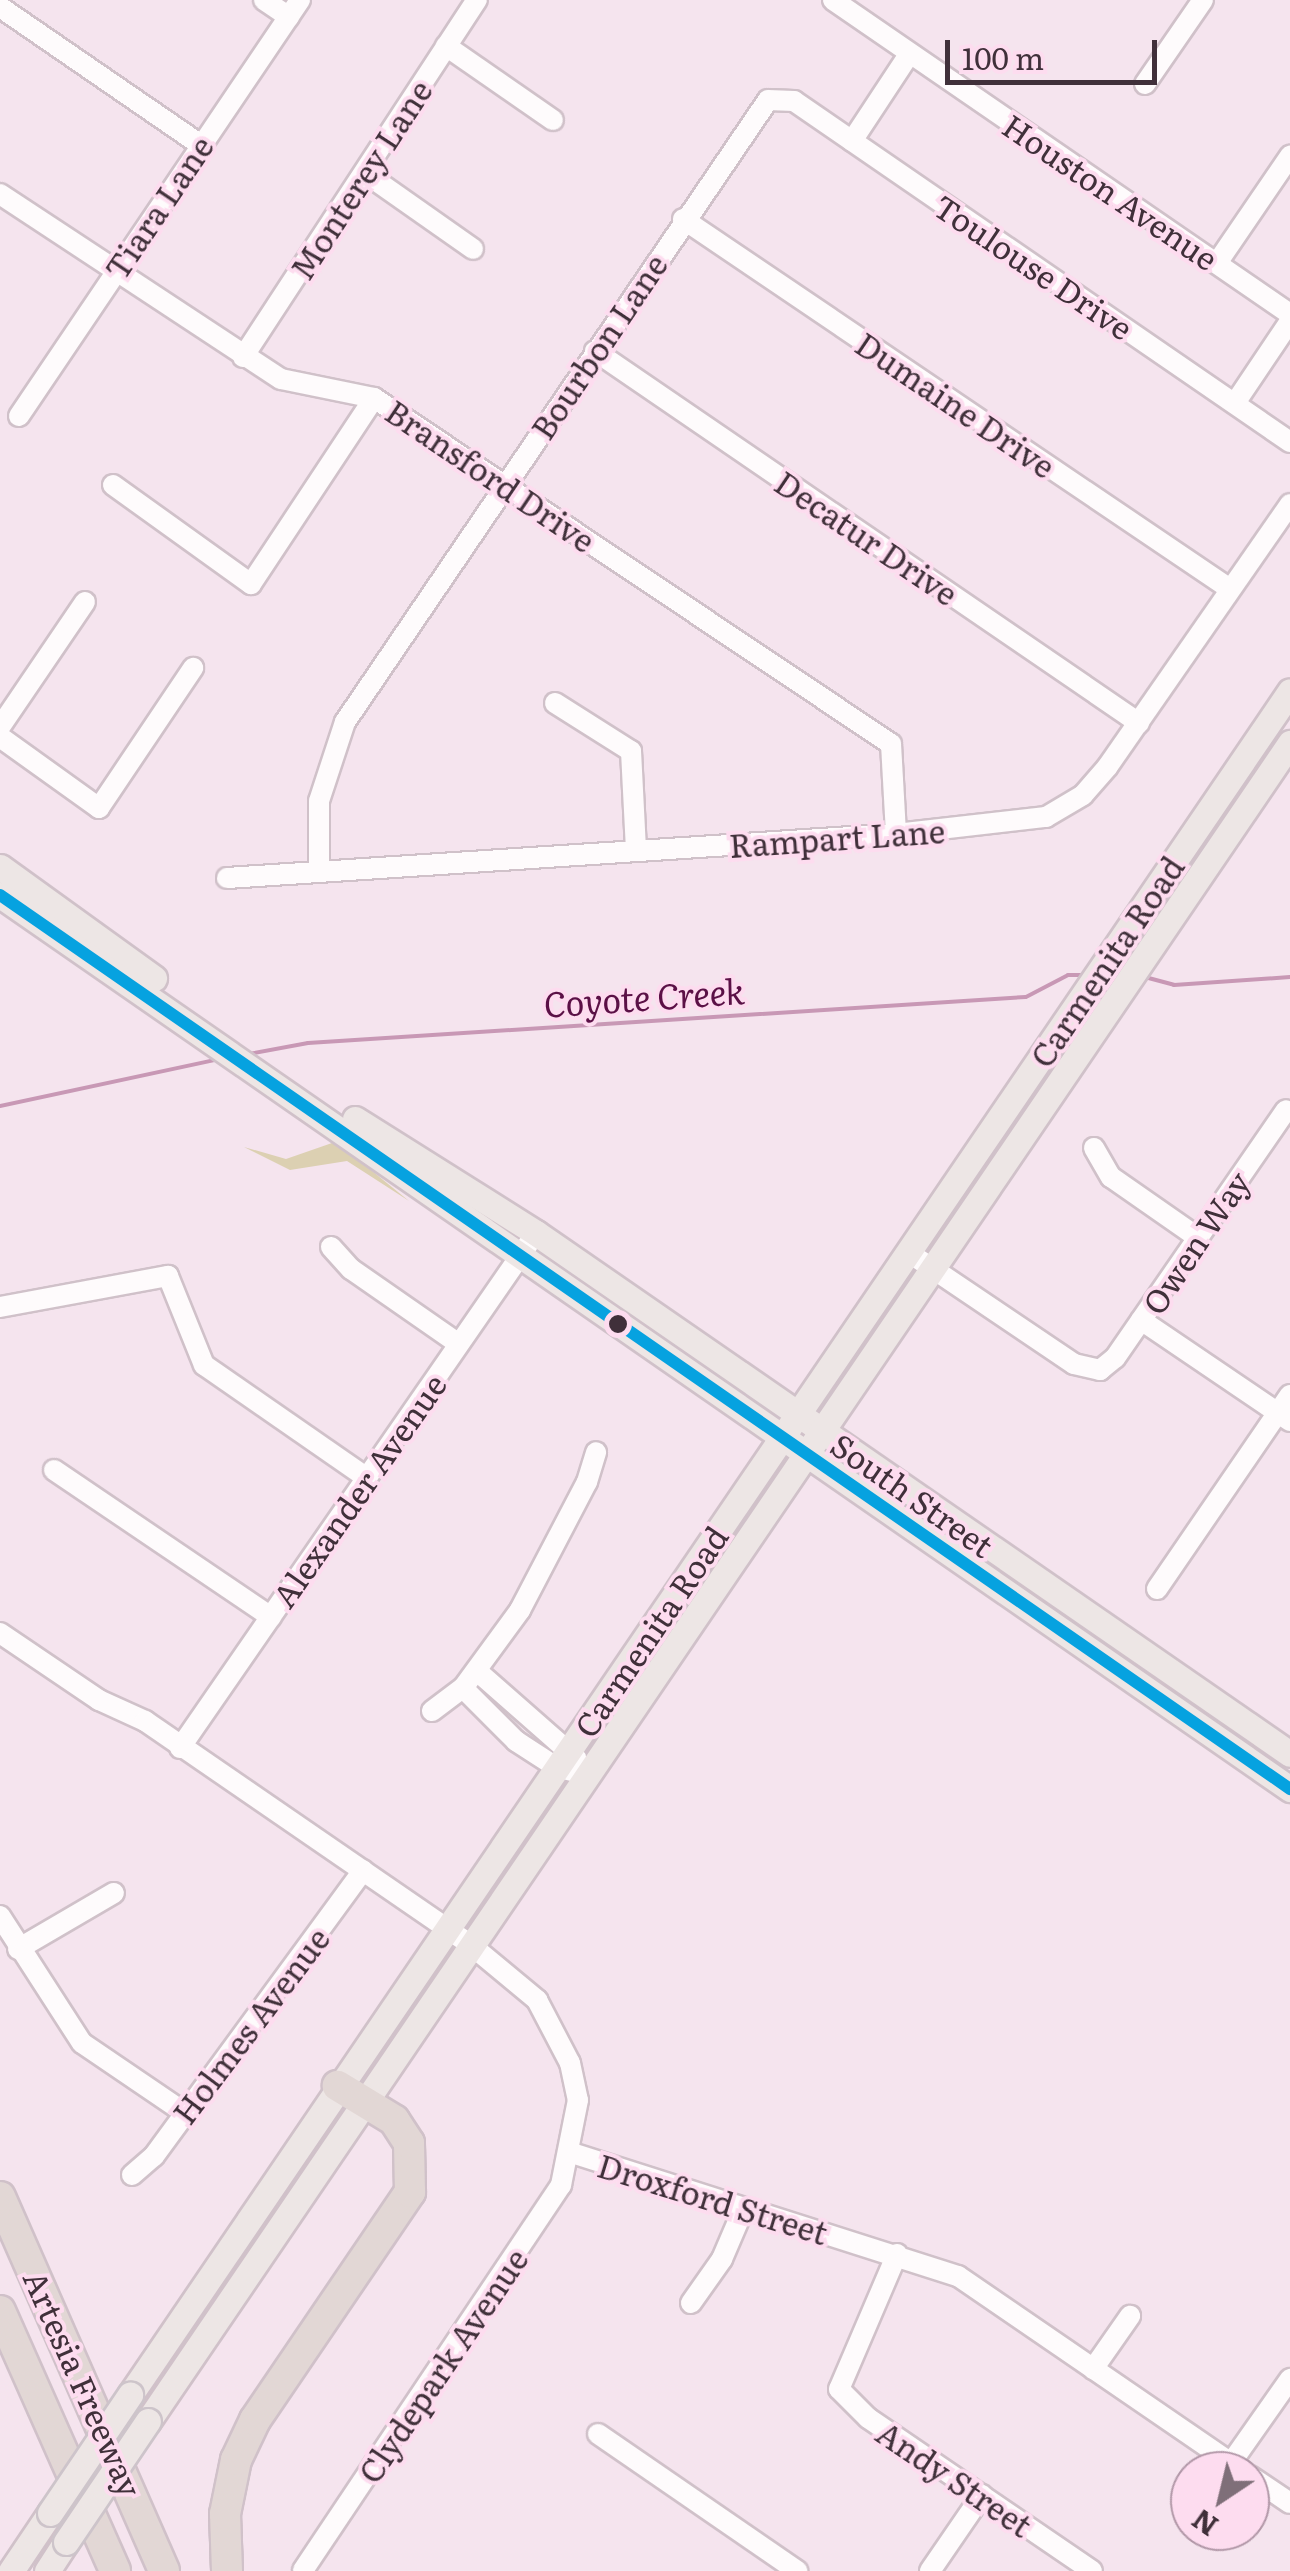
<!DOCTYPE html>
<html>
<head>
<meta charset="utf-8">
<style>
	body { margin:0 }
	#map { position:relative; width:1290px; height:2571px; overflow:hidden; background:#f5e4ee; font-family:Literata,serif }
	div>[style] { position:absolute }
	.green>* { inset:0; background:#dcd0b2 }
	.stream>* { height:4px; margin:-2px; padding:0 2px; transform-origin:2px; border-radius:2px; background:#c898b5 }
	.roads { filter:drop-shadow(2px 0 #d0c1c9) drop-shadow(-2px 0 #d0c1c9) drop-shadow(0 2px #d0c1c9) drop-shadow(0 -2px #d0c1c9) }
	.minor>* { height:20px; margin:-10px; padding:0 10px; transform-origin:10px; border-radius:10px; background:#fefbfc }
	.major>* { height:25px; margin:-12.5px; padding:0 12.5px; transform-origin:12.5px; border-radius:12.5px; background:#ede6e5 }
	.highway>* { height:30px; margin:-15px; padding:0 15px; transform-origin:15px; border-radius:15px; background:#e2d7d5 }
	.bridges { filter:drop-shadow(2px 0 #cdc4ca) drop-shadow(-2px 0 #cdc4ca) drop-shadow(0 2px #cdc4ca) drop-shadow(0 -2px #cdc4ca) }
	.major-bridge>* { height:25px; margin:-12.5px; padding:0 12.5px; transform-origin:12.5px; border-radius:12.5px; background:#ede6e5 }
	.bus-1>* { height:12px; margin:-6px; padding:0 6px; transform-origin:6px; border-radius:6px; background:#06a2e0 }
	.dots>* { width:28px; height:28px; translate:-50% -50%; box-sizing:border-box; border:5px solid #fddcef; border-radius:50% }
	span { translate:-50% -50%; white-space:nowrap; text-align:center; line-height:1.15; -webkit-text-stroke:8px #fddcef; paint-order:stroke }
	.street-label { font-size:32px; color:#40303a }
	.water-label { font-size:35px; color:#5b1046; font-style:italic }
	.north { position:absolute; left:1170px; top:2451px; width:100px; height:100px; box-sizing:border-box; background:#fddcef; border:2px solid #b197a7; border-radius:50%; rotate:215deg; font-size:28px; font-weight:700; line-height:40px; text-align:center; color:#40303a }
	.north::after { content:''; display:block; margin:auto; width:35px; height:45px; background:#7f6f79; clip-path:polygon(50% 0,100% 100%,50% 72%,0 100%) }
	.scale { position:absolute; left:945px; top:40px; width:212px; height:45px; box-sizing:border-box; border:5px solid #40303a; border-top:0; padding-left:12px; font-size:30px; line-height:35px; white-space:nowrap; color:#40303a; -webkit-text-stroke:8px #fddcef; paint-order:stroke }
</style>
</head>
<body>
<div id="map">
	<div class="green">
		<i style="clip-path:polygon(332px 1143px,339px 1144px,409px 1201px,347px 1161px,290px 1170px,244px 1147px,286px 1159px)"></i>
	</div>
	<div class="stream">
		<i style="left:1141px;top:976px;width:34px;rotate:15deg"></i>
		<i style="left:1174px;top:985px;width:116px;rotate:-3.9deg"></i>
		<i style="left:249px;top:1054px;width:60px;rotate:-10.6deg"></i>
		<i style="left:308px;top:1043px;width:719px;rotate:-3.67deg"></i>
		<i style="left:1026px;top:997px;width:47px;rotate:-27.6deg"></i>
		<i style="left:1068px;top:975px;width:19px"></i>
		<i style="left:0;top:1106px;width:225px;rotate:-12.1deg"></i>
	</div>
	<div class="roads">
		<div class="minor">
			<i style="left:264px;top:0;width:30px;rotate:34deg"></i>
			<i style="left:833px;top:0;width:554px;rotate:34.49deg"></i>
			<i style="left:0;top:7px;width:244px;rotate:34.5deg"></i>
			<i style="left:446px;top:46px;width:130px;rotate:34.7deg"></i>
			<i style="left:1145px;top:84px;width:102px;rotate:-55.4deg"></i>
			<i style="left:852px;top:141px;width:105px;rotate:-56.6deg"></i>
			<i style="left:365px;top:173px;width:132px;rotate:35.1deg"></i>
			<i style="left:0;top:194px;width:336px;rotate:33.4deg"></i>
			<i style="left:281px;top:379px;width:95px;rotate:11.5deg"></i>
			<i style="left:374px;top:398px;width:622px;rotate:33.79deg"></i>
			<i style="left:891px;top:744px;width:90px;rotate:86.8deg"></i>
			<i style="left:683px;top:219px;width:660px;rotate:34.08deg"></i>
			<i style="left:1217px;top:263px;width:130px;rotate:-55.7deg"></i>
			<i style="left:595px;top:351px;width:659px;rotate:34.37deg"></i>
			<i style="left:243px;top:357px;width:427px;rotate:-56.8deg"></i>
			<i style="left:1235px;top:403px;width:99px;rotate:-56.1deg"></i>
			<i style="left:19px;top:416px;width:502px;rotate:-55.96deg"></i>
			<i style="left:113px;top:485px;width:170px;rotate:35.7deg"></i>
			<i style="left:251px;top:584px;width:223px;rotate:-56.5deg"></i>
			<i style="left:555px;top:703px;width:90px;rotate:32.3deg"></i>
			<i style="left:631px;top:751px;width:99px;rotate:87.1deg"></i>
			<i style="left:0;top:727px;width:151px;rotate:-55.8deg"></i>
			<i style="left:0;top:737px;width:122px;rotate:35.6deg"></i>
			<i style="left:99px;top:808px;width:169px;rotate:-56.1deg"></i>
			<i style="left:319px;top:872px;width:71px;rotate:-90deg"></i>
			<i style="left:319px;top:801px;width:83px;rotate:-71.8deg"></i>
			<i style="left:345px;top:722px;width:752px;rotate:-55.78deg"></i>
			<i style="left:768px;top:100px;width:26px;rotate:2deg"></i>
			<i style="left:794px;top:101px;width:602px;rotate:34.51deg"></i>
			<i style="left:227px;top:878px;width:670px;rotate:-3.76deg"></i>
			<i style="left:896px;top:834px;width:151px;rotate:-6.5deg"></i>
			<i style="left:1046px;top:817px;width:43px;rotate:-30.7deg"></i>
			<i style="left:1083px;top:795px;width:38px;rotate:-49deg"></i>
			<i style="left:1108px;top:766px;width:319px;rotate:-55.2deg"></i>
			<i style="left:1094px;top:1148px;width:34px;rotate:60deg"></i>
			<i style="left:1111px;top:1177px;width:105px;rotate:34.9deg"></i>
			<i style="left:331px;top:1247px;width:30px;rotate:48deg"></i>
			<i style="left:351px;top:1269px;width:131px;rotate:34.8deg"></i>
			<i style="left:908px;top:1252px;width:200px;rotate:34deg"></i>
			<i style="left:1074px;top:1364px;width:27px;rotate:13deg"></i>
			<i style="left:1100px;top:1370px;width:19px;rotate:-39deg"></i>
			<i style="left:1115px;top:1358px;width:301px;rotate:-55.4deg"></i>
			<i style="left:0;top:1307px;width:171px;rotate:-10.5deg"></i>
			<i style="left:168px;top:1276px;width:96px;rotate:68deg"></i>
			<i style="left:204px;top:1365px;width:198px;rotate:34.7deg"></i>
			<i style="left:1141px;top:1320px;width:180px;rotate:34.1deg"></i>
			<i style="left:54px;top:1470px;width:262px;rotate:34.1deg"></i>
			<i style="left:1157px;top:1589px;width:235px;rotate:-55.6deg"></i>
			<i style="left:0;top:1633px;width:120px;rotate:34.1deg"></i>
			<i style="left:99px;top:1700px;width:51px;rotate:24.5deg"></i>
			<i style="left:145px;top:1721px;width:397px;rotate:34.5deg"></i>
			<i style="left:472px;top:1946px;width:85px;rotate:39.7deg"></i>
			<i style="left:537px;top:2000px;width:71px;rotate:62.4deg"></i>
			<i style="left:570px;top:2063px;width:38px;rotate:78deg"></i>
			<i style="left:578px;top:2100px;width:87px;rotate:101.3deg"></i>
			<i style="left:561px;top:2185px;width:464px;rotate:123.8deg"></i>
			<i style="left:477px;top:1671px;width:132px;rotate:41.3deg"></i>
			<i style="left:463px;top:1688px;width:75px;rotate:45deg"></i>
			<i style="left:516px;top:1741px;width:48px;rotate:33deg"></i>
			<i style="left:556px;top:1767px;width:33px;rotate:14deg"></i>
			<i style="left:432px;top:1711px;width:39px;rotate:-37deg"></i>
			<i style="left:463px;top:1688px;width:97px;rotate:-53.8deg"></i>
			<i style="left:520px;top:1610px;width:144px;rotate:-62.4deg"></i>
			<i style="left:587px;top:1482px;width:31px;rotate:-73deg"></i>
			<i style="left:180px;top:1748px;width:614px;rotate:-55.35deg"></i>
			<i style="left:0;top:1916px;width:151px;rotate:57.2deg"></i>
			<i style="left:82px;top:2043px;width:125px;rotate:34.2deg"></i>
			<i style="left:18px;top:1949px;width:111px;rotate:-30.3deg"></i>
			<i style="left:572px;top:2153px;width:405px;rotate:17.7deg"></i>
			<i style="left:958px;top:2276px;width:345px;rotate:34.4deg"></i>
			<i style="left:132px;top:2175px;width:29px;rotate:-41deg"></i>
			<i style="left:154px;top:2156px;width:354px;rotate:-53.8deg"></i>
			<i style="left:897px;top:2254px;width:147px;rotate:113.2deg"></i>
			<i style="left:839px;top:2389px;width:41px;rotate:45deg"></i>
			<i style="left:868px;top:2418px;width:271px;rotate:34.3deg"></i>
			<i style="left:691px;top:2303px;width:54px;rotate:-54.8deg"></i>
			<i style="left:722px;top:2259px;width:53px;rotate:-66.8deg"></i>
			<i style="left:1093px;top:2369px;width:65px;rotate:-55.1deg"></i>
			<i style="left:598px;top:2434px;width:242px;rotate:34.5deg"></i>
			<i style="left:1231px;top:2463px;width:103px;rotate:-54.9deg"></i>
			<i style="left:1250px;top:2476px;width:48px;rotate:34deg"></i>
			<i style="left:930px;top:2571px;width:92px;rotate:-55.6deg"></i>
		</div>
		<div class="major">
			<i style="left:0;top:867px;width:190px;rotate:35.8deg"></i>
			<i style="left:0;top:895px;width:1570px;rotate:34.72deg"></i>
			<i style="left:355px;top:1119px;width:214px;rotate:32.2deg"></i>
			<i style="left:536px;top:1233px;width:916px;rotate:34.64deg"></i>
			<i style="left:130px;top:2395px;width:2061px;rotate:-55.75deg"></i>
			<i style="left:148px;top:2421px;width:2030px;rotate:-55.76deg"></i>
			<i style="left:11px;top:2571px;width:70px;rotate:-56.1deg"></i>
			<i style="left:47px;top:2571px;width:35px;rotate:-57deg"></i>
		</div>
		<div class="highway">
			<i style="left:0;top:2197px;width:408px;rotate:66.3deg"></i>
			<i style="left:0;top:2311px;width:284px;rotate:66.1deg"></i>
			<i style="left:227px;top:2571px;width:57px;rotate:-92deg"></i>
			<i style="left:225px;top:2514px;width:55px;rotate:-78.5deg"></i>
			<i style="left:236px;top:2460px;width:44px;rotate:-64.6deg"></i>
			<i style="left:255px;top:2420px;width:276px;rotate:-55.8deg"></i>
			<i style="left:410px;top:2192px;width:49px;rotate:-91.2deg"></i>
			<i style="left:409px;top:2143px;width:27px;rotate:-123deg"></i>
			<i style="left:394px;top:2120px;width:66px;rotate:-148.7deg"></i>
		</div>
	</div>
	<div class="bridges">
		<div class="major-bridge">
			<i style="left:50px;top:2513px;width:143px;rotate:-55.9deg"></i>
			<i style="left:66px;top:2542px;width:146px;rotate:-55.9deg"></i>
		</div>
	</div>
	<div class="bus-1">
		<i style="left:0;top:895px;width:1570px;rotate:34.72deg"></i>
	</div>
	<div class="dots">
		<i style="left:618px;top:1324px;background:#40303a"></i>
	</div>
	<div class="street-label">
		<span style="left:360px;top:179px;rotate:-57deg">Monterey Lane</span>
		<span style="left:1111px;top:191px;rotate:34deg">Houston Avenue</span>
		<span style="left:158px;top:207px;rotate:-56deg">Tiara Lane</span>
		<span style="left:1034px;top:266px;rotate:34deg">Toulouse Drive</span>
		<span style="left:598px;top:346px;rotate:-56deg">Bourbon Lane</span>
		<span style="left:956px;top:404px;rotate:34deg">Dumaine Drive</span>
		<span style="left:491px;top:475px;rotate:34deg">Bransford Drive</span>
		<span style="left:867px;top:537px;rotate:34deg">Decatur Drive</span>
		<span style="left:837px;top:837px;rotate:-4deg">Rampart Lane</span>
		<span style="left:1106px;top:961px;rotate:-56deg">Carmenita Road</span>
		<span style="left:1195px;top:1242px;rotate:-56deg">Owen Way</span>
		<span style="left:358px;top:1490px;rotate:-55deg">Alexander Avenue</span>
		<span style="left:913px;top:1494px;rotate:35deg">South Street</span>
		<span style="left:650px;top:1631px;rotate:-56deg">Carmenita Road</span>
		<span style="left:250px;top:2025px;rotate:-53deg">Holmes Avenue</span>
		<span style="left:713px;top:2198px;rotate:17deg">Droxford Street</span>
		<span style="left:442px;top:2365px;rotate:-56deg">Clydepark Avenue</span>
		<span style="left:84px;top:2383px;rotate:66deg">Artesia Freeway</span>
		<span style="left:955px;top:2478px;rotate:34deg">Andy Street</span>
	</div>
	<div class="water-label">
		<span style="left:644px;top:996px;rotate:-4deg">Coyote Creek</span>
	</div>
	<div class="north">N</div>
	<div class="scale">100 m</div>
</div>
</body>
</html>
